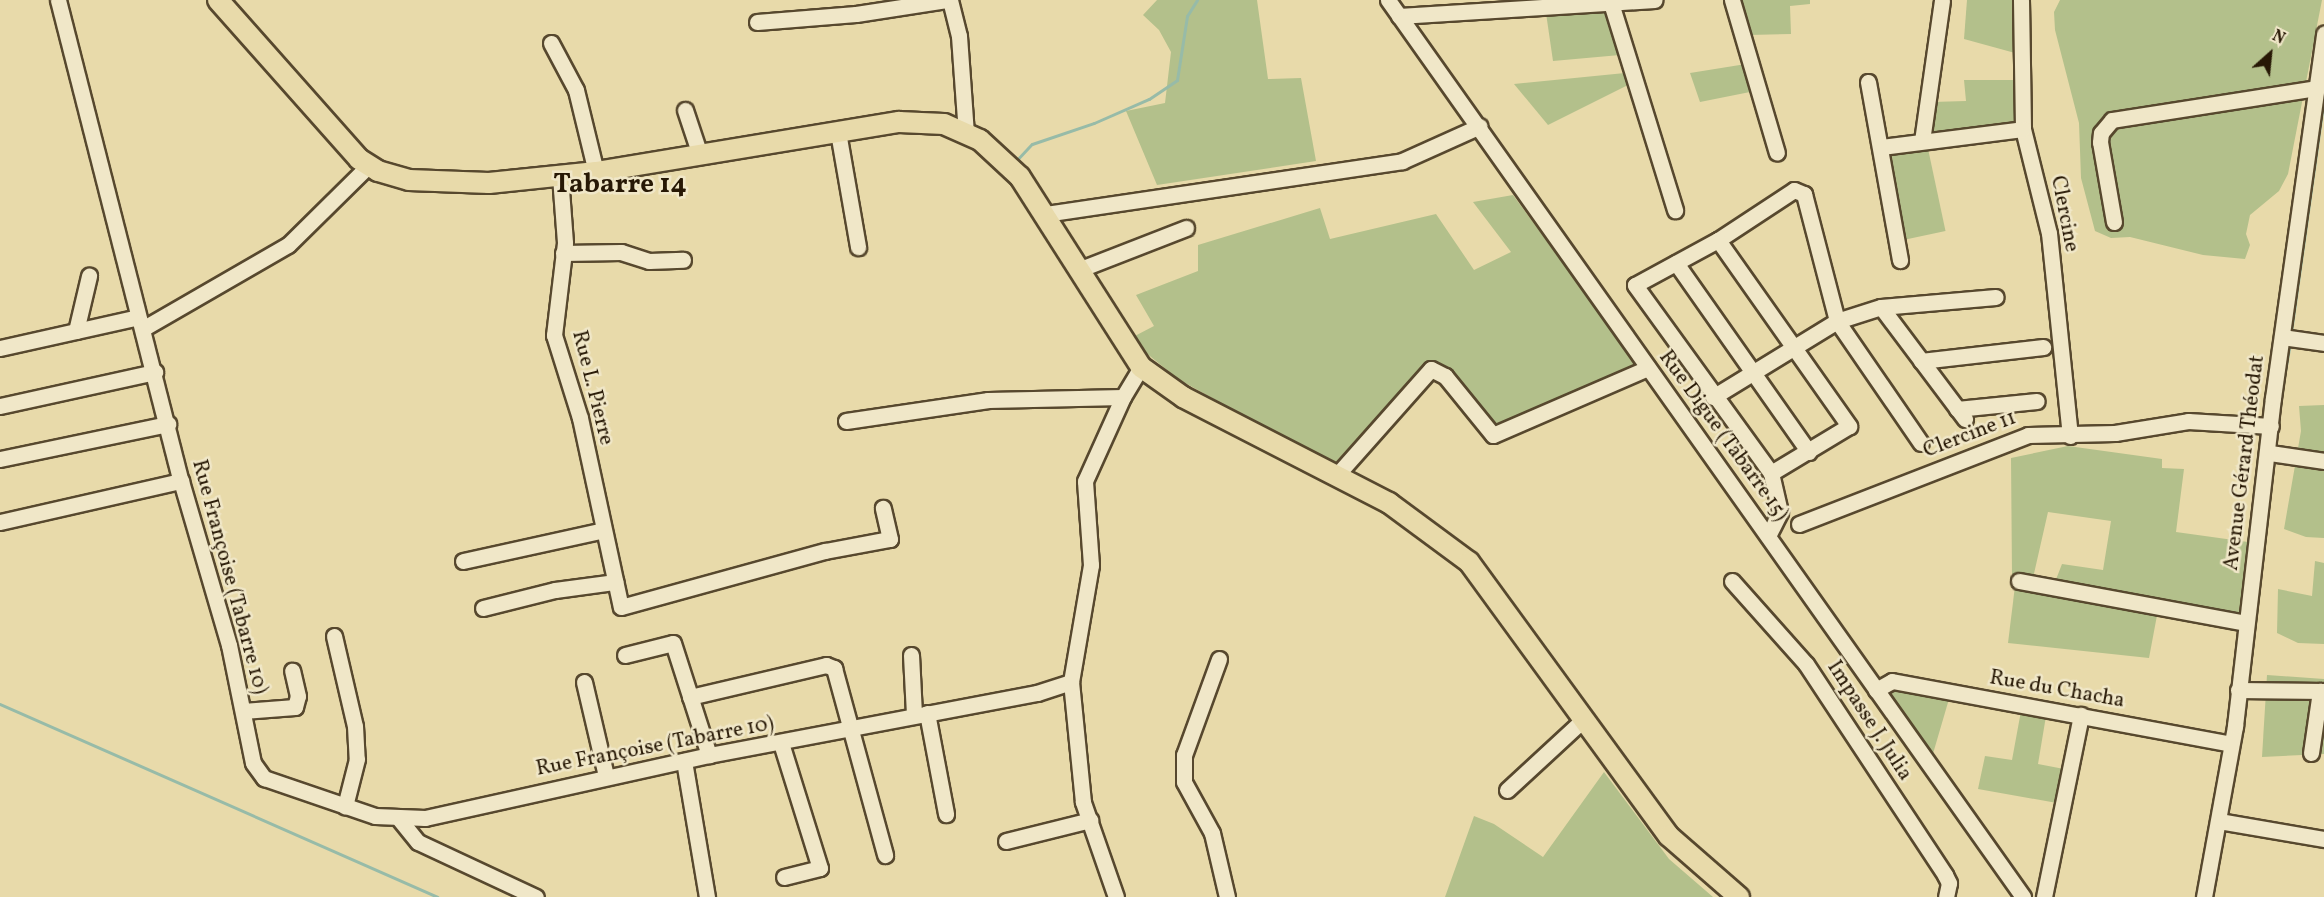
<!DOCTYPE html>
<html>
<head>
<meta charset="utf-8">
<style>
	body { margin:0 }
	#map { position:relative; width:2324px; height:897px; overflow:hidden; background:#e8daaa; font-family:Vollkorn,serif }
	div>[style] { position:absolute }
	.green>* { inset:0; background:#b3c08b; transform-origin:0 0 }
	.stream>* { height:3px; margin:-1.5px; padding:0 1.5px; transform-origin:1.5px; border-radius:1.5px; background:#97bba8 }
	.roads { filter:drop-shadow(2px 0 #57482e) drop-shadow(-2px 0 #57482e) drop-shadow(0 2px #57482e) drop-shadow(0 -2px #57482e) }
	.minor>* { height:15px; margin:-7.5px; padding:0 7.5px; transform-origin:7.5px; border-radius:7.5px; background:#f0e7c8 }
	.major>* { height:20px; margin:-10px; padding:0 10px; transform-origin:10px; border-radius:10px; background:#e8daaa }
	span { translate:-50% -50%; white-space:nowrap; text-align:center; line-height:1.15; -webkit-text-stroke:5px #f0e7c8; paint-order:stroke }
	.street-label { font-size:21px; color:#271805 }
	.district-label { font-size:27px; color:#271805; font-weight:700 }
	.north { position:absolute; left:2240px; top:24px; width:60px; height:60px; -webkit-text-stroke:4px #f0e7c8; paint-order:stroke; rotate:27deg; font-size:16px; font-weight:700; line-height:24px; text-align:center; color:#271805 }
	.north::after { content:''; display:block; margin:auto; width:21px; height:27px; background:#271805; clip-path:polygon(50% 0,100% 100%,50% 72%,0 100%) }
</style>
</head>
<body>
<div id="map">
	<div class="green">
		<i style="clip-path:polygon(1157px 0,1257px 0,1268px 79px,1301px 78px,1316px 161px,1157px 185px,1126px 111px,1165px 103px,1171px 52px,1159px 30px,1143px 15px)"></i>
		<i style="clip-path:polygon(1741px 0,1810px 0,1810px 4px,1790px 6px,1791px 34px,1749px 35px)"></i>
		<i style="clip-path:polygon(1967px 0,2013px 0,2015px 53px,1964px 39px)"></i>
		<i style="clip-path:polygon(2060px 0,2322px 0,2288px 174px,2279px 191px,2250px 215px,2246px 234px,2250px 245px,2245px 259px,2203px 255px,2130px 237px,2111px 238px,2095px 231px,2081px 178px,2079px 123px,2055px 30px,2054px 12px)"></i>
		<i style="clip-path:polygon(1607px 11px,1620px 55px,1553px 61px,1546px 13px)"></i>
		<i style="clip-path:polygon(1746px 64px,1755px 91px,1700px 102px,1690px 73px)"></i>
		<i style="clip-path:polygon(1625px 73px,1628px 85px,1548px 125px,1514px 84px)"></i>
		<i style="clip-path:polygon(1964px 80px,2020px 80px,2016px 126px,1929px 136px,1932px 102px,1966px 101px)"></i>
		<i style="left:1927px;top:144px;width:89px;height:42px;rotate:78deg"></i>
		<i style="clip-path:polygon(1513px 195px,1637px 365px,1498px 426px,1446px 367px,1428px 360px,1333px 465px,1178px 379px,1129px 339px,1154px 326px,1136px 295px,1198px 271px,1198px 245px,1320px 208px,1330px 239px,1436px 214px,1474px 270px,1511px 252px,1473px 202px)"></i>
		<i style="clip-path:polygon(2324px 405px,2324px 538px,2306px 537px,2284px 529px,2301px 431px,2299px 406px)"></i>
		<i style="clip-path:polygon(2068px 446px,2162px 459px,2162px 468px,2184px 469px,2176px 532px,2248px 542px,2239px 614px,2055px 582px,2062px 564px,2103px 570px,2111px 521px,2048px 512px,2033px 578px,2012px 576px,2011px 458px)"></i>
		<i style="clip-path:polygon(2315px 561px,2324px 563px,2324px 644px,2298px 643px,2277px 633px,2278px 589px,2312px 596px)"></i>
		<i style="clip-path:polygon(2015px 586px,2158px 610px,2149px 658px,2008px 643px)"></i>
		<i style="clip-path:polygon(2267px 675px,2324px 679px,2324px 754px,2262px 757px)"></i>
		<i style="clip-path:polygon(1891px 689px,1949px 699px,1932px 757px,1887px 695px)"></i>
		<i style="clip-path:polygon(2021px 711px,2046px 716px,2038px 764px,2064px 769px,2057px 803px,1978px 789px,1985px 756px,2012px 760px)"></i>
		<i style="clip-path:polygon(1604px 772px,1669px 859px,1713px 897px,1445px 897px,1474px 816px,1494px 824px,1543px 857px)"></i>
	</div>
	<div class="stream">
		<i style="left:1014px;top:163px;width:26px;rotate:-47deg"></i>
		<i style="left:1032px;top:144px;width:65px;rotate:-18.7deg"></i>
		<i style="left:1094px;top:123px;width:60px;rotate:-23.6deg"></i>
		<i style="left:1149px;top:99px;width:34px;rotate:-34deg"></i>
		<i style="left:1177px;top:80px;width:65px;rotate:-81.1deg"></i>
		<i style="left:1187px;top:16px;width:19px;rotate:-58deg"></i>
		<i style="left:1094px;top:312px;width:36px;rotate:56deg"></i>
		<i style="left:2291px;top:332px;width:237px;rotate:-82deg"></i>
		<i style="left:2280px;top:399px;width:57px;rotate:-79.9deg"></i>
		<i style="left:1544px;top:681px;width:49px;rotate:55deg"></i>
		<i style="left:0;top:704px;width:478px;rotate:23.8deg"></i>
	</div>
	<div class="roads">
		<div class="minor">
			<i style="left:58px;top:0;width:496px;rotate:75.7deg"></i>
			<i style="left:181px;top:481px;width:171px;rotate:73.7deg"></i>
			<i style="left:229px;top:645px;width:120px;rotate:78.5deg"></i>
			<i style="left:253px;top:763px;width:19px;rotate:54deg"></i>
			<i style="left:264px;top:778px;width:117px;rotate:18.9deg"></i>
			<i style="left:375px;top:816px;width:50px;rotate:2.3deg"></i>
			<i style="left:425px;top:818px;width:291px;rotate:-12.5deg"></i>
			<i style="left:709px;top:755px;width:334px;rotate:-10.7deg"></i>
			<i style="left:1037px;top:693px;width:36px;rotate:-18deg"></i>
			<i style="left:950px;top:0;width:37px;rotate:76deg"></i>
			<i style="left:959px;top:36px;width:97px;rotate:85.9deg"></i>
			<i style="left:1388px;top:0;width:1099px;rotate:54.7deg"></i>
			<i style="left:1732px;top:0;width:159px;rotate:73.6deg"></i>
			<i style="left:2021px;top:0;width:129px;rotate:89.1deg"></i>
			<i style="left:2023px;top:129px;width:107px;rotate:76deg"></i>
			<i style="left:2049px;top:233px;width:204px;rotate:84.1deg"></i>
			<i style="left:1611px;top:3px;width:217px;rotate:72.8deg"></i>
			<i style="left:1399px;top:16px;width:256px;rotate:-3.6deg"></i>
			<i style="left:757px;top:22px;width:99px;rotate:-4.6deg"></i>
			<i style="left:856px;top:14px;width:93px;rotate:-8.7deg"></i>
			<i style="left:551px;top:43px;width:53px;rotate:62deg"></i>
			<i style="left:576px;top:90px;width:84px;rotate:76.3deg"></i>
			<i style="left:1868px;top:82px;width:181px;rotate:79.8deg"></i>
			<i style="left:685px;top:110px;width:47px;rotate:71.6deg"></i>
			<i style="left:838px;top:132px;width:117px;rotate:80.1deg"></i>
			<i style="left:1922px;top:141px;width:142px;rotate:-81.9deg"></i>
			<i style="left:1881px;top:147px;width:143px;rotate:-7.2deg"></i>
			<i style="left:560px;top:176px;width:67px;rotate:85.7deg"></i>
			<i style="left:565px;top:243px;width:93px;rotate:96.8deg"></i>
			<i style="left:554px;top:335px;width:87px;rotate:72.6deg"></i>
			<i style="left:580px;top:418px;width:193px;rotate:77.8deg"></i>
			<i style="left:621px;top:607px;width:212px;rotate:-15.4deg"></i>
			<i style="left:825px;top:551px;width:66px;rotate:-10.5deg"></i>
			<i style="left:890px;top:539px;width:32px;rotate:-103deg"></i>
			<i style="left:1045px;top:214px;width:361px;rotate:-8.4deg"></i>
			<i style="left:1402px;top:161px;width:85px;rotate:-24.2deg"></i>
			<i style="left:2114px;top:222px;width:81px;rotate:-99.9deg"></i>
			<i style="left:2100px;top:142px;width:9px;rotate:-84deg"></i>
			<i style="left:2101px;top:133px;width:17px;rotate:-50deg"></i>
			<i style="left:2112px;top:120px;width:207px;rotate:-8.9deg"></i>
			<i style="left:1718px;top:240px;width:91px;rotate:-33.3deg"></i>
			<i style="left:1794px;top:190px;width:11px;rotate:22deg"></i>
			<i style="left:1804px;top:194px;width:131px;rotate:75.4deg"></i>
			<i style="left:1837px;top:321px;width:148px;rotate:55.5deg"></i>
			<i style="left:563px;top:253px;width:58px;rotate:-1deg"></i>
			<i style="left:621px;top:252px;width:29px;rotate:18deg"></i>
			<i style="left:649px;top:261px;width:34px;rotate:-2deg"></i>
			<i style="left:1676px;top:263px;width:231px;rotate:54.9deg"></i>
			<i style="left:1078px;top:270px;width:116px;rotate:-21.3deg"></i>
			<i style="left:1881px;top:307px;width:140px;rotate:53.1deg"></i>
			<i style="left:144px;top:328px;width:166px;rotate:-30deg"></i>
			<i style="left:288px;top:245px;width:114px;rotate:-44.6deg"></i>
			<i style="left:76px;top:331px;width:57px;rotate:-76.7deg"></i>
			<i style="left:2282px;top:337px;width:42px;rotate:8.1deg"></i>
			<i style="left:0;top:348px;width:137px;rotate:-12.6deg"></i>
			<i style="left:1921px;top:361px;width:123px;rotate:-6.5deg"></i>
			<i style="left:1713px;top:397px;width:145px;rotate:-31.5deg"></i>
			<i style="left:1837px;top:321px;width:46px;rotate:-17.7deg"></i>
			<i style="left:1881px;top:307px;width:115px;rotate:-5deg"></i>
			<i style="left:0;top:406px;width:159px;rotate:-12.4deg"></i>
			<i style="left:1957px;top:409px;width:80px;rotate:-5.7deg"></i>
			<i style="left:846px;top:421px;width:144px;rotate:-8.4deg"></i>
			<i style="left:988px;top:400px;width:135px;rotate:-1.3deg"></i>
			<i style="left:2270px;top:453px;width:55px;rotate:8.4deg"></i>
			<i style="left:0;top:459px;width:172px;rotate:-11.8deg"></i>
			<i style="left:1336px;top:476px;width:143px;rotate:-48.4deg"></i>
			<i style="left:1431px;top:369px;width:16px;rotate:27deg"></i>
			<i style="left:1445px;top:376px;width:76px;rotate:50.9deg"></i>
			<i style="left:1493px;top:435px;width:169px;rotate:-23.4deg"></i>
			<i style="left:0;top:522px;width:186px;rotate:-12.8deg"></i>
			<i style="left:1799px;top:524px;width:246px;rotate:-21.2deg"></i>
			<i style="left:2028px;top:435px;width:87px;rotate:-1.3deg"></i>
			<i style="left:2115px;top:433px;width:74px;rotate:-9.3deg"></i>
			<i style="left:2188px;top:421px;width:83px;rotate:3.4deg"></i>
			<i style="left:1768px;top:536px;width:27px;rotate:-63deg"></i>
			<i style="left:1780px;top:512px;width:40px;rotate:-103deg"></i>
			<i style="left:1771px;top:473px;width:232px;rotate:-125.9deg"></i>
			<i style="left:1635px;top:285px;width:94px;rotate:-28.5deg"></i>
			<i style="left:1718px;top:240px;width:228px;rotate:54.8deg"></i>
			<i style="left:1849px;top:426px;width:91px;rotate:148.9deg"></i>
			<i style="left:463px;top:561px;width:144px;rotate:-12.4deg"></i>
			<i style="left:1732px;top:581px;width:111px;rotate:48.3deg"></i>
			<i style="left:1806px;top:664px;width:253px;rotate:56.6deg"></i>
			<i style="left:1945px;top:875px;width:9px;rotate:63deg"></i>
			<i style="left:1949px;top:883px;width:14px;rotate:102deg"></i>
			<i style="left:2019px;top:581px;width:231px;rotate:10.5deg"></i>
			<i style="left:483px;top:608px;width:74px;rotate:-14deg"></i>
			<i style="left:555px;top:590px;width:61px;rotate:-7.6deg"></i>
			<i style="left:334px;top:636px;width:92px;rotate:76.9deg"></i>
			<i style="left:355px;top:726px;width:33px;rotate:87deg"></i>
			<i style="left:357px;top:759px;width:49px;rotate:104.3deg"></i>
			<i style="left:625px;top:655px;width:49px;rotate:-14deg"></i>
			<i style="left:673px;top:643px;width:118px;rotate:72.2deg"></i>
			<i style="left:911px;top:655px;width:60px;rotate:87.1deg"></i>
			<i style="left:1219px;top:659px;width:102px;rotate:110deg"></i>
			<i style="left:1184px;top:755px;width:27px;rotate:90deg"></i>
			<i style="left:1184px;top:782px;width:58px;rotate:61.2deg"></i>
			<i style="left:1212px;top:833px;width:66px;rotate:76.8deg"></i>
			<i style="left:584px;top:682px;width:97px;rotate:76.8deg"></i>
			<i style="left:1876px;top:690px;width:18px;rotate:-29deg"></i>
			<i style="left:1892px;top:681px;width:345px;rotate:10.5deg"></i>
			<i style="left:2238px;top:690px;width:86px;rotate:0.7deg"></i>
			<i style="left:690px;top:697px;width:140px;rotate:-13.2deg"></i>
			<i style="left:826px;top:665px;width:9px;rotate:21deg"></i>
			<i style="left:834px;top:668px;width:194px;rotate:74.7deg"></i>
			<i style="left:243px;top:711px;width:52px;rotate:-4.4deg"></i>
			<i style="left:295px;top:707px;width:11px;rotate:-75deg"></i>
			<i style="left:298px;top:696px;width:26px;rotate:-103deg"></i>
			<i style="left:927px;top:713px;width:103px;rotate:79.3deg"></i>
			<i style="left:781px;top:743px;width:131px;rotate:72.7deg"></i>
			<i style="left:820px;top:868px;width:37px;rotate:166deg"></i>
			<i style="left:2311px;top:753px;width:63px;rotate:-81.7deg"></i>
			<i style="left:684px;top:761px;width:138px;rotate:80.4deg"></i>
			<i style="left:1507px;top:790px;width:105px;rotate:-42.7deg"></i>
			<i style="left:400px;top:820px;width:28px;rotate:51deg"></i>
			<i style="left:418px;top:842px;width:130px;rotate:25deg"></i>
			<i style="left:2219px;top:821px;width:107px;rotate:9.7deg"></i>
			<i style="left:1006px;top:841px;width:87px;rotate:-14deg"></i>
			<i style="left:1116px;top:897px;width:101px;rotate:-109.2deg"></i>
			<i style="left:1083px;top:802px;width:121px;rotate:-95.7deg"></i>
			<i style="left:1071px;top:682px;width:119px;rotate:-80.3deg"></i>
			<i style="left:1091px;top:565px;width:84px;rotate:-94.1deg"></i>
			<i style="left:1085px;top:481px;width:92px;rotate:-65.7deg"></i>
			<i style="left:1123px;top:397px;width:35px;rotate:-59deg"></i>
			<i style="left:2044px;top:897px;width:186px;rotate:-78.5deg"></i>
			<i style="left:2204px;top:897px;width:174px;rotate:-79.7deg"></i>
			<i style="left:2235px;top:726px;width:330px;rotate:-83.4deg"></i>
			<i style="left:2273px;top:398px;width:368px;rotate:-82deg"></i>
		</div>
		<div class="major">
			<i style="left:218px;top:0;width:213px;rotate:48.4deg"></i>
			<i style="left:359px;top:159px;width:22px;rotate:32deg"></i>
			<i style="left:378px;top:171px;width:32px;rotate:16deg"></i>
			<i style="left:409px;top:180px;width:80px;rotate:2.1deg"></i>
			<i style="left:489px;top:183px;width:108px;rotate:-5.9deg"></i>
			<i style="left:596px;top:172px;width:307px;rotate:-9.4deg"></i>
			<i style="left:899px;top:122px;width:45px;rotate:2.5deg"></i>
			<i style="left:944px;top:124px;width:39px;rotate:24deg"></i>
			<i style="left:980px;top:140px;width:54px;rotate:42.8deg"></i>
			<i style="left:1020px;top:177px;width:225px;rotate:57.5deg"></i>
			<i style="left:1141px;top:367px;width:52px;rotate:35.5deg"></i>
			<i style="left:1183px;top:397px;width:232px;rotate:27.2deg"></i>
			<i style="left:1389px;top:503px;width:99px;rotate:36.4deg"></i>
			<i style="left:1469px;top:562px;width:339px;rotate:53.9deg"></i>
			<i style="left:1669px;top:836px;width:93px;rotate:41.1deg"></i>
		</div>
	</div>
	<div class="street-label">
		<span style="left:2064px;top:214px;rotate:79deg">Clercine</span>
		<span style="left:592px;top:388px;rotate:76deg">Rue L. Pierre</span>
		<span style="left:1970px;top:435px;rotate:-21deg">Clercine 11</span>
		<span style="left:1723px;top:436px;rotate:54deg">Rue Digue (Tabarre 15)</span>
		<span style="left:2245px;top:463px;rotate:-83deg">Avenue Gérard Théodat</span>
		<span style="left:229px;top:577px;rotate:75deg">Rue Françoise (Tabarre 10)</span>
		<span style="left:2057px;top:690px;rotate:10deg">Rue du Chacha</span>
		<span style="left:1869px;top:721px;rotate:57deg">Impasse J. Julia</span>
		<span style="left:655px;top:747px;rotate:-11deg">Rue Françoise (Tabarre 10)</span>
	</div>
	<div class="district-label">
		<span style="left:620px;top:186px">Tabarre 14</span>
	</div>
	<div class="north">N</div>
</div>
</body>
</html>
